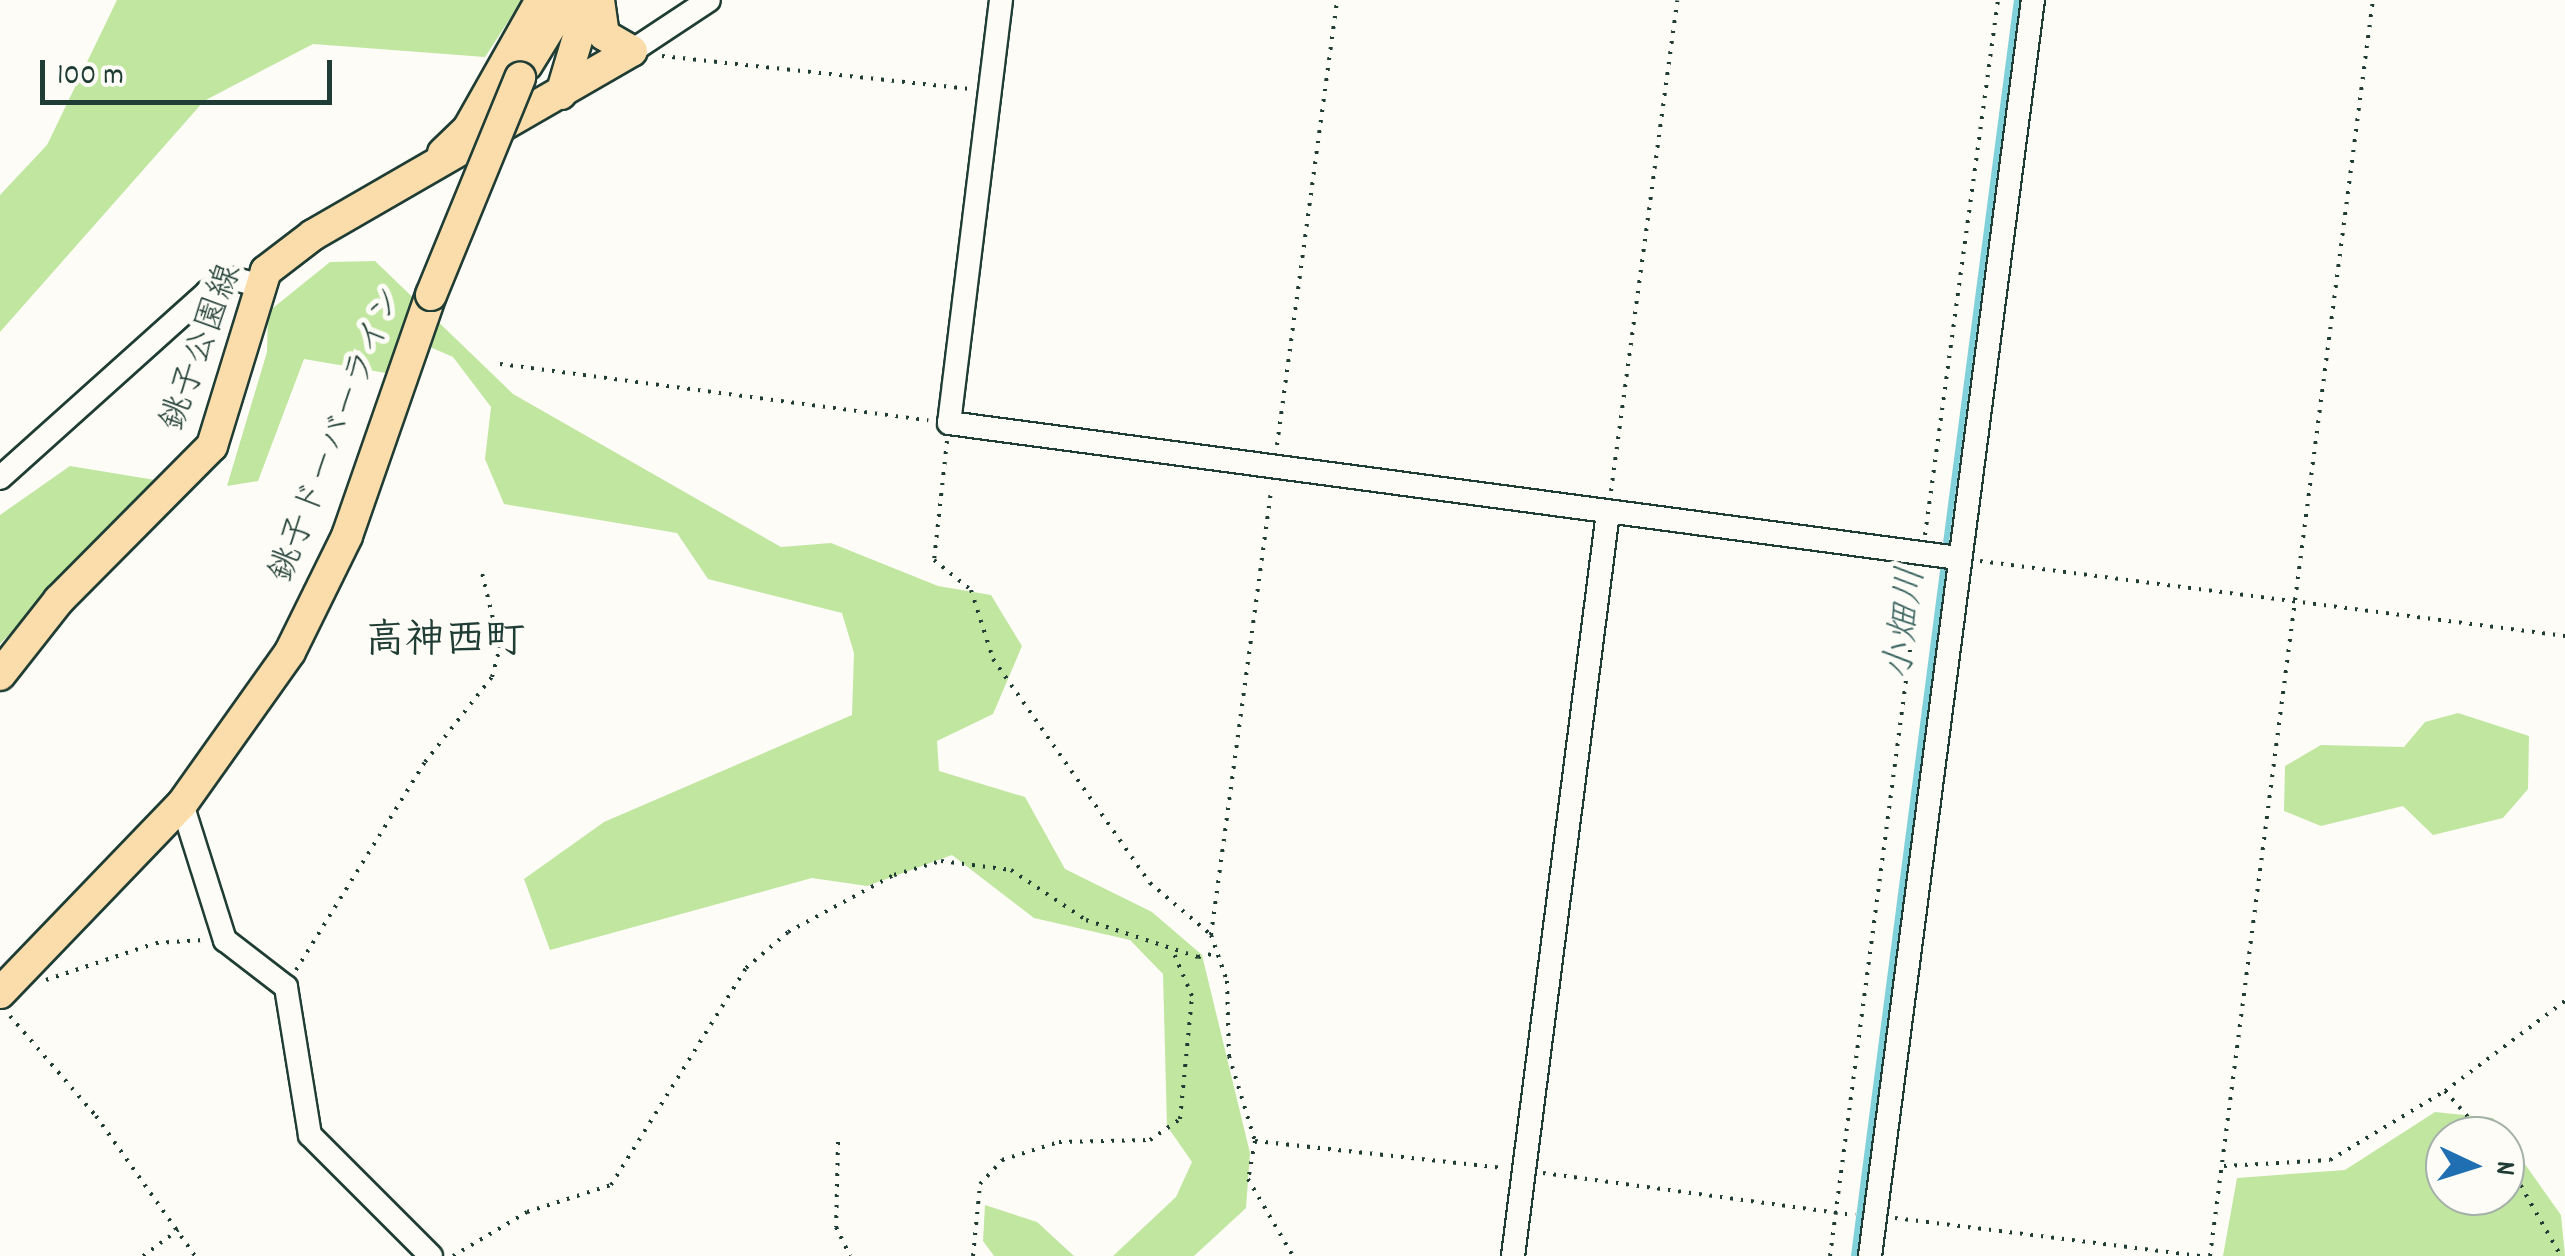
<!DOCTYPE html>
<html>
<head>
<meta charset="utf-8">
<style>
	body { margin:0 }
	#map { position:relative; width:2565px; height:1256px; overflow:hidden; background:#fdfcf7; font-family:Dekko,"Klee One",sans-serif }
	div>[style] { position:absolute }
	.green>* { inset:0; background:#c1e6a0 }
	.stream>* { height:6px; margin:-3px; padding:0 3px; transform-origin:3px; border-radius:3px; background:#81d1da }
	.path>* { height:4px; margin-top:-2px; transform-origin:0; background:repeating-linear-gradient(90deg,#1f3d34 0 2.5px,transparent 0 10.5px) }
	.roads { filter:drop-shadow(2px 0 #1f3d34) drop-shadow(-2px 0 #1f3d34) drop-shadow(0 2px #1f3d34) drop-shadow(0 -2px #1f3d34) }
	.minor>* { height:22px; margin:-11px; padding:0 11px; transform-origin:11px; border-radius:11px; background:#fdfcf7 }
	.major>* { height:30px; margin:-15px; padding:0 15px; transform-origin:15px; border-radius:15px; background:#fbddab }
	.bridges { filter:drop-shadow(2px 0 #1f3d34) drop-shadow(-2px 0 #1f3d34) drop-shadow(0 2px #1f3d34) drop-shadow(0 -2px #1f3d34) }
	.major-bridge>* { height:30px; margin:-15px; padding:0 15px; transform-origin:15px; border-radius:15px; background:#fbddab }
	span { translate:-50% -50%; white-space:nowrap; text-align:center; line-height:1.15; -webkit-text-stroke:10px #fdfcf7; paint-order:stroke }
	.street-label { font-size:35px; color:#1f3d34 }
	.water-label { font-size:38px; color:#38625e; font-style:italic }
	.quarter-label { font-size:40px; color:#1f3d34; font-weight:700 }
	.north { position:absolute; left:2425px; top:1116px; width:100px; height:100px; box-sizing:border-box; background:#fdfcf7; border:2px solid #a4b0a9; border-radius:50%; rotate:94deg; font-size:28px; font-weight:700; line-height:40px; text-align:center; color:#1f3d34 }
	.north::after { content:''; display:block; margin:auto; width:35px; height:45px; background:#1f6fb2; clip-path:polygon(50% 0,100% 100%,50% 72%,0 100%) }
	.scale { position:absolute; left:40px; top:60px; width:292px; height:45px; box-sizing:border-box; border:5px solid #1f3d34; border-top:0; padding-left:12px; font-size:30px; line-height:35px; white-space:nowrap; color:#1f3d34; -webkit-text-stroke:8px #fdfcf7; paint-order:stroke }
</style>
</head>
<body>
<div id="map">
	<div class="green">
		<i style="clip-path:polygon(117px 0,522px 0,485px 57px,313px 44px,204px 101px,0 332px,0 195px,47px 145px)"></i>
		<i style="clip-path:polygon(375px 261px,513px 394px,781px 547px,831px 543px,938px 586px,991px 595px,1022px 646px,993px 714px,937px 741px,939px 771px,1025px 797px,1065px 869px,1152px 912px,1202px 955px,1250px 1153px,1246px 1208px,1194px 1256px,1113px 1256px,1176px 1197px,1192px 1162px,1167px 1126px,1163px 974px,1130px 940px,1034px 918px,952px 855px,867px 886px,812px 878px,550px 950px,524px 879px,604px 822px,852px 715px,854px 653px,842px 613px,708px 579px,677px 533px,504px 504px,485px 459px,491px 407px,453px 357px,430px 347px,386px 373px,304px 359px,258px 481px,227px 486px,267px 352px,268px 312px,330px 262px)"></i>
		<i style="clip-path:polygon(70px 466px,155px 480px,0 644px,0 515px)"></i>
		<i style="clip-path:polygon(2458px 713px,2529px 736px,2528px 789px,2503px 818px,2433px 835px,2403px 806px,2321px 826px,2284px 811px,2285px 766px,2321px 745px,2404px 747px,2425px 722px)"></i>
		<i style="clip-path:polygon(2435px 1112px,2493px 1118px,2505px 1136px,2445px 1136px,2445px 1196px,2505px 1196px,2505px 1136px,2561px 1215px,2565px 1256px,2223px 1256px,2237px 1178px,2345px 1170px)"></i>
		<i style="clip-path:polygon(985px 1205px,1037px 1222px,1074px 1256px,994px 1256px,983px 1241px)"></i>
	</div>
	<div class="stream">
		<i style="left:1945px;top:551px;width:556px;rotate:-82.56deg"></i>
		<i style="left:1854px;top:1256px;width:699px;rotate:-82.6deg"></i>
	</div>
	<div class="path">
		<i style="left:662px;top:56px;width:310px;rotate:6.1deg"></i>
		<i style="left:500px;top:364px;width:432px;rotate:7.5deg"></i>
		<i style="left:947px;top:441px;width:120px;rotate:96.2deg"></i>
		<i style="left:934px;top:560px;width:48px;rotate:39deg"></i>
		<i style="left:971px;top:590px;width:72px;rotate:72.3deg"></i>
		<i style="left:993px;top:659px;width:274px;rotate:55deg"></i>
		<i style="left:1150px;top:883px;width:80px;rotate:40.4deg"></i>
		<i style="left:1211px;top:935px;width:49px;rotate:70.8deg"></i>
		<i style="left:1227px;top:981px;width:75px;rotate:88.5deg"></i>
		<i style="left:1229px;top:1056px;width:89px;rotate:73deg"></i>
		<i style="left:1255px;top:1141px;width:39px;rotate:100deg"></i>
		<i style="left:1248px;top:1179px;width:89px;rotate:59.7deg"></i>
		<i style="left:1277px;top:445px;width:449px;rotate:-82.3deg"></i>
		<i style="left:1611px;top:491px;width:495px;rotate:-82.3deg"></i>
		<i style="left:1925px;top:535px;width:540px;rotate:-82.23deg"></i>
		<i style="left:1980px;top:561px;width:590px;rotate:7.31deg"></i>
		<i style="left:1211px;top:935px;width:450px;rotate:-82.3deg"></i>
		<i style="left:296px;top:970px;width:245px;rotate:-58.2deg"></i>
		<i style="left:425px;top:762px;width:108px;rotate:-51.8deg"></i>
		<i style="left:492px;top:677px;width:30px;rotate:-75deg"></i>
		<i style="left:500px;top:648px;width:77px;rotate:-103.5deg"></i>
		<i style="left:46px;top:980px;width:116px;rotate:-18.6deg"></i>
		<i style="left:156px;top:943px;width:48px;rotate:-3.6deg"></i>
		<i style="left:10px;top:1016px;width:132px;rotate:49.3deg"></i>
		<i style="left:96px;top:1116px;width:171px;rotate:54.7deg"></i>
		<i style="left:2445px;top:1091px;width:60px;rotate:48.4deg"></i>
		<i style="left:1255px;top:1141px;width:250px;rotate:6.2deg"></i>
		<i style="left:838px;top:1142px;width:85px;rotate:91.3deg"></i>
		<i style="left:836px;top:1227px;width:32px;rotate:64deg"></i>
		<i style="left:2505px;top:1158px;width:113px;rotate:60.3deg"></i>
		<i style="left:2224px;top:1166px;width:106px;rotate:-3.2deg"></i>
		<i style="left:2330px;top:1160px;width:134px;rotate:-31deg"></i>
		<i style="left:2445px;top:1091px;width:150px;rotate:-36.9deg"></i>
		<i style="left:1543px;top:1173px;width:315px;rotate:7.7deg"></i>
		<i style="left:1895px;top:1218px;width:309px;rotate:7.1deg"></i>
		<i style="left:143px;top:1256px;width:44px;rotate:-36.6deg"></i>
		<i style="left:453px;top:1256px;width:86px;rotate:-30.7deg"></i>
		<i style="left:527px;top:1212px;width:88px;rotate:-17.8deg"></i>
		<i style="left:611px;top:1185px;width:256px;rotate:-58.1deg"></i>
		<i style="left:746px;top:968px;width:55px;rotate:-40.6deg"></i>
		<i style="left:788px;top:932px;width:120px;rotate:-28.3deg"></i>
		<i style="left:894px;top:875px;width:49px;rotate:-16.6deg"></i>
		<i style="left:941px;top:861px;width:71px;rotate:7.3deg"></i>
		<i style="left:1011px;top:870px;width:90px;rotate:33.7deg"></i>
		<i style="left:1086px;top:920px;width:118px;rotate:18.3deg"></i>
		<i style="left:1198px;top:957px;width:19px;rotate:-12deg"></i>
		<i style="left:973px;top:1256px;width:72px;rotate:-84.4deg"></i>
		<i style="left:980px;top:1184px;width:33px;rotate:-47deg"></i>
		<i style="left:1002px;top:1160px;width:60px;rotate:-17.5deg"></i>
		<i style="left:1059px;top:1142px;width:91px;rotate:-1.3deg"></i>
		<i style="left:1150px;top:1140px;width:37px;rotate:-35deg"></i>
		<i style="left:1180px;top:1119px;width:124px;rotate:-84.4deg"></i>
		<i style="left:1192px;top:996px;width:51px;rotate:-113.1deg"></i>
		<i style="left:1830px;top:1256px;width:688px;rotate:-82.48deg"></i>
		<i style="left:2210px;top:1256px;width:1267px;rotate:-82.61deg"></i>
	</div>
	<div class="roads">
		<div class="minor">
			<i style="left:1001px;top:0;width:426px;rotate:97deg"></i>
			<i style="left:949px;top:423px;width:1018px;rotate:7.62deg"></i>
			<i style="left:632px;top:51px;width:92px;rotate:-33.5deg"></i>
			<i style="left:0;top:478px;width:278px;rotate:-41.9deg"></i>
			<i style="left:207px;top:292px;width:31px;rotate:-25deg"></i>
			<i style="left:235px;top:279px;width:24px;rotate:15deg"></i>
			<i style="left:182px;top:804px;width:143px;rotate:72.5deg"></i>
			<i style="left:225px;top:940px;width:77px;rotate:37.6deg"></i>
			<i style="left:286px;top:987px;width:150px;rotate:80.8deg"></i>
			<i style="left:310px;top:1135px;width:171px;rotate:45deg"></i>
			<i style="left:1513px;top:1256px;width:750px;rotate:-82.72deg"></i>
			<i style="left:1870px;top:1256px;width:1267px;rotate:-82.61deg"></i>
		</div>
		<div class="major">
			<i style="left:599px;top:0;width:35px;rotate:82deg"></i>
			<i style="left:604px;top:35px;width:32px;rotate:30deg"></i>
			<i style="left:527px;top:65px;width:76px;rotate:-58.4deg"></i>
			<i style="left:561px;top:94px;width:98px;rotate:-73.4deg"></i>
			<i style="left:443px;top:153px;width:35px;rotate:-44deg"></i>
			<i style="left:468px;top:129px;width:148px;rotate:-60.5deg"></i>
			<i style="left:0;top:675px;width:95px;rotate:-51.8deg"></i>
			<i style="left:59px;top:600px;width:217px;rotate:-45.2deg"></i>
			<i style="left:212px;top:446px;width:183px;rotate:-72.9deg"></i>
			<i style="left:266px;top:271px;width:59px;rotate:-37.5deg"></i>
			<i style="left:313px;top:235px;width:368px;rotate:-30deg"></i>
			<i style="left:0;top:993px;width:262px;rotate:-46.1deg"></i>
			<i style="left:182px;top:804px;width:186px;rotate:-54.6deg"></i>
			<i style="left:290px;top:652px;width:129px;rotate:-63.8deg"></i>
			<i style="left:347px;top:536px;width:255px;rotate:-70.8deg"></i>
		</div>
	</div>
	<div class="bridges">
		<div class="major-bridge">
			<i style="left:431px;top:295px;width:235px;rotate:-67.7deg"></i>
		</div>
	</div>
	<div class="street-label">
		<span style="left:203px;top:348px;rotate:-70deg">銚子公園線</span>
		<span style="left:338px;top:435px;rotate:-69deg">銚子ドーバーライン</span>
	</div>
	<div class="water-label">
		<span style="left:1908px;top:624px;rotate:-83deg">小畑川</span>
	</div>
	<div class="quarter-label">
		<span style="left:445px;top:644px">高神西町</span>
	</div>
	<div class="north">N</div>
	<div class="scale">100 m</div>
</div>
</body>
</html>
